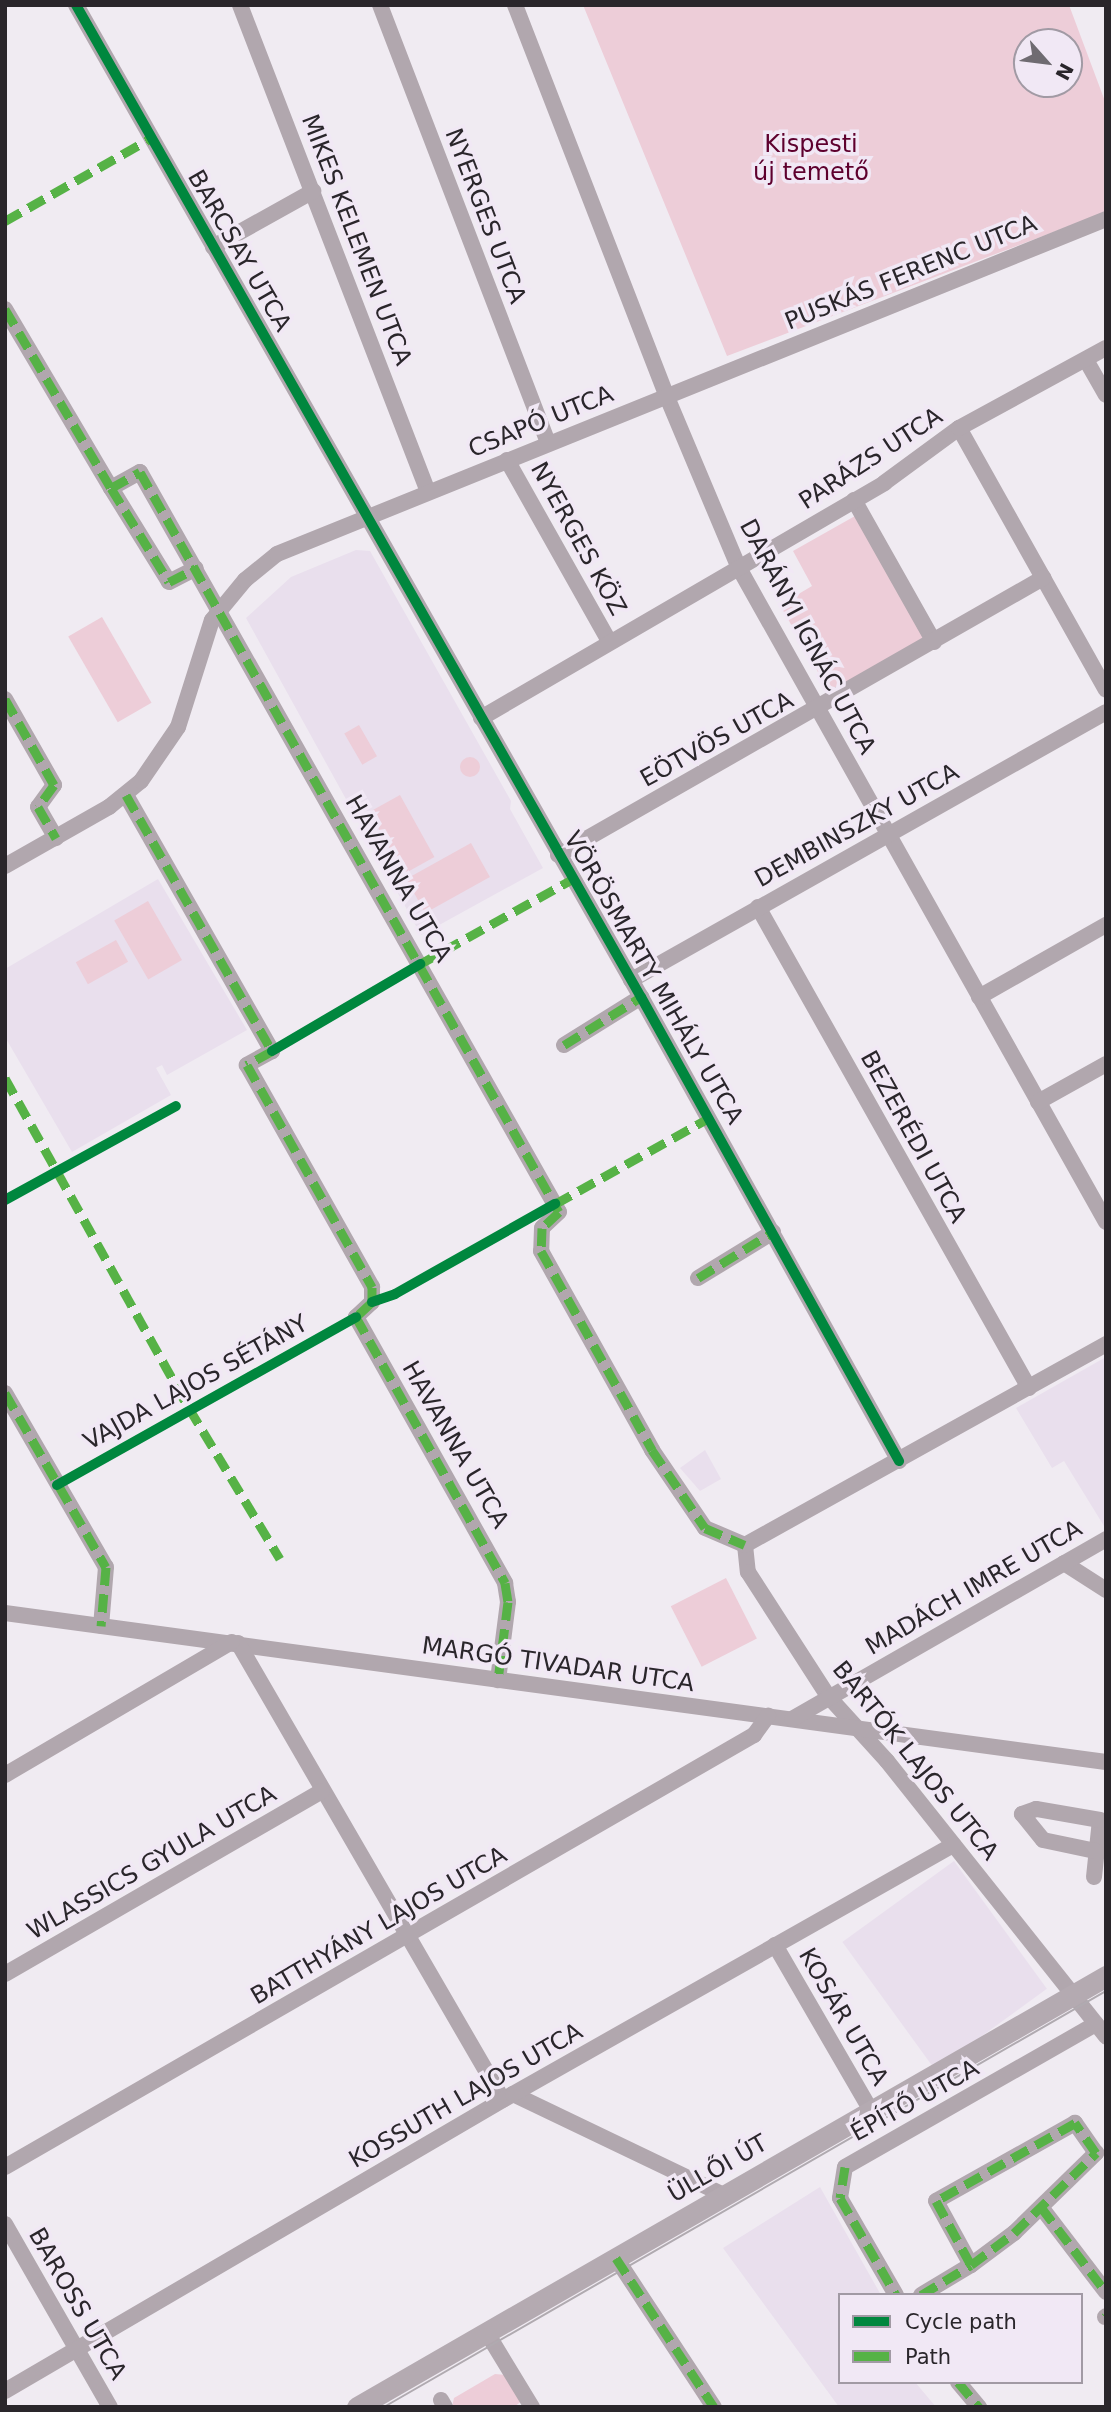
<!DOCTYPE html>
<html>
<head>
<meta charset="utf-8">
<style>
	body { margin:0 }
	#map { position:relative; width:1111px; height:2412px; overflow:hidden; background:#f0ebf2; font-family:"DejaVu Sans",sans-serif }
	div>[style] { position:absolute }
	.built>* { inset:0; background:#e9dfed; transform-origin:0 0 }
	.green>* { inset:0; background:#edcdd8; transform-origin:0 0 }
	.round { border-radius:50% }
	.minor>* { height:16px; margin:-8px; padding:0 8px; transform-origin:8px; border-radius:8px; background:#b1a7ae }
	.major>* { height:21px; margin:-10.5px; padding:0 10.5px; transform-origin:10.5px; border-radius:10.5px; background:#b4aab1 }
	.tram>* { height:2px; margin:-1px; padding:0 1px; transform-origin:1px; border-radius:1px; background:#b0aab0 }
	.quiet>* { height:9px; margin-top:-4.5px; transform-origin:0; background:repeating-linear-gradient(90deg,#56b246 0 18px,transparent 0 27px) }
	.cycleway>* { height:10px; margin:-5px; padding:0 5px; transform-origin:5px; border-radius:5px; background:#00873e }
	span { translate:-50% -50%; white-space:nowrap; text-align:center; line-height:1.15; -webkit-text-stroke:7px #f1e8f5; paint-order:stroke }
	.park-label { font-size:24px; color:#5e002e }
	.street-label { font-size:24px; color:#2a262b }
	.frame { position:absolute; inset:0; border:7px solid #2a262b; pointer-events:none }
	.legend { position:absolute; left:838px; top:2293px; width:245px; height:91px; box-sizing:border-box; background:#f1e8f5; border:2px solid #a19aa4; margin:0; padding:9px 12px; list-style:none; font-size:21px; color:#2a262b }
	.legend li { display:flex; align-items:center; gap:14px; height:35px }
	.legend b { width:35px; border:2px solid #a19aa4 }
	.north { position:absolute; left:1013px; top:28px; width:70px; height:70px; box-sizing:border-box; background:#f1e8f5; border:2px solid #a19aa4; border-radius:50%; rotate:118deg; font-size:19px; font-weight:700; line-height:28px; text-align:center; color:#2a262b }
	.north::after { content:''; display:block; margin:auto; width:24px; height:32px; background:#6f6b71; clip-path:polygon(50% 0,100% 100%,50% 72%,0 100%) }
</style>
</head>
<body>
<div id="map">
	<div class="built">
		<i style="clip-path:polygon(356px 550px,370px 551px,511px 801px,510px 809px,543px 868px,421px 935px,246px 618px,291px 577px)"></i>
		<i style="clip-path:polygon(158px 879px,247px 1030px,167px 1075px,162px 1065px,156px 1068px,171px 1095px,72px 1152px,5px 1037px,5px 969px)"></i>
		<i style="clip-path:polygon(1106px 1357px,1106px 1525px,1104px 1526px,1064px 1461px,1052px 1468px,1016px 1408px)"></i>
		<i style="clip-path:polygon(705px 1450px,721px 1479px,700px 1491px,680px 1468px)"></i>
		<i style="left:954px;top:1861px;width:158px;height:138px;rotate:54deg"></i>
		<i style="clip-path:polygon(820px 2187px,881px 2295px,840px 2295px,840px 2382px,915px 2382px,936px 2407px,839px 2407px,723px 2248px)"></i>
	</div>
	<div class="green">
		<i style="clip-path:polygon(evenodd,583px 5px,1069px 5px,1106px 104px,1106px 212px,727px 356px,583px 5px,1027px 42px,1069px 42px,1069px 84px,1027px 84px,1027px 42px)"></i>
		<i style="clip-path:polygon(855px 516px,926px 640px,831px 695px,780px 605px,812px 586px,793px 551px)"></i>
		<i style="left:102px;top:617px;width:99px;height:39px;rotate:60deg"></i>
		<i style="left:359px;top:725px;width:36px;height:17px;rotate:60deg"></i>
		<i class="round" style="left:460px;top:757px;width:20px;height:20px"></i>
		<i style="left:400px;top:795px;width:71px;height:35px;rotate:61deg"></i>
		<i style="left:471px;top:843px;width:39px;height:74px;rotate:61deg"></i>
		<i style="left:148px;top:901px;width:68px;height:39px;rotate:60deg"></i>
		<i style="left:116px;top:940px;width:25px;height:46px;rotate:61deg"></i>
		<i style="left:726px;top:1578px;width:68px;height:62px;rotate:63deg"></i>
		<i style="clip-path:polygon(495px 2374px,506px 2375px,522px 2401px,514px 2407px,452px 2407px,454px 2398px)"></i>
	</div>
	<div class="minor">
		<i style="left:76px;top:5px;width:1142px;rotate:60.34deg"></i>
		<i style="left:641px;top:997px;width:531px;rotate:60.92deg"></i>
		<i style="left:240px;top:5px;width:522px;rotate:68.89deg"></i>
		<i style="left:380px;top:5px;width:469px;rotate:69deg"></i>
		<i style="left:515px;top:5px;width:420px;rotate:68.8deg"></i>
		<i style="left:667px;top:397px;width:186px;rotate:67.2deg"></i>
		<i style="left:739px;top:568px;width:750px;rotate:60.7deg"></i>
		<i style="left:213px;top:247px;width:115px;rotate:-29.2deg"></i>
		<i style="left:5px;top:309px;width:208px;rotate:59.4deg"></i>
		<i style="left:111px;top:488px;width:33px;rotate:-29deg"></i>
		<i style="left:140px;top:472px;width:850px;rotate:60.48deg"></i>
		<i style="left:559px;top:1212px;width:23px;rotate:137deg"></i>
		<i style="left:542px;top:1228px;width:23px;rotate:92deg"></i>
		<i style="left:541px;top:1251px;width:228px;rotate:60.8deg"></i>
		<i style="left:652px;top:1450px;width:94px;rotate:55.8deg"></i>
		<i style="left:705px;top:1528px;width:43px;rotate:23deg"></i>
		<i style="left:1086px;top:360px;width:40px;rotate:60.3deg"></i>
		<i style="left:959px;top:428px;width:300px;rotate:60.7deg"></i>
		<i style="left:507px;top:460px;width:208px;rotate:60.6deg"></i>
		<i style="left:111px;top:488px;width:110px;rotate:58.3deg"></i>
		<i style="left:169px;top:582px;width:30px;rotate:-27deg"></i>
		<i style="left:854px;top:500px;width:163px;rotate:60.6deg"></i>
		<i style="left:5px;top:699px;width:99px;rotate:60.3deg"></i>
		<i style="left:54px;top:785px;width:27px;rotate:126deg"></i>
		<i style="left:38px;top:807px;width:36px;rotate:60deg"></i>
		<i style="left:481px;top:718px;width:467px;rotate:-30.2deg"></i>
		<i style="left:884px;top:483px;width:93px;rotate:-36.3deg"></i>
		<i style="left:959px;top:428px;width:167px;rotate:-28.6deg"></i>
		<i style="left:126px;top:795px;width:295px;rotate:60.3deg"></i>
		<i style="left:272px;top:1051px;width:29px;rotate:151deg"></i>
		<i style="left:247px;top:1065px;width:255px;rotate:60.6deg"></i>
		<i style="left:372px;top:1287px;width:15px;rotate:90deg"></i>
		<i style="left:372px;top:1302px;width:22px;rotate:137deg"></i>
		<i style="left:356px;top:1317px;width:305px;rotate:60.7deg"></i>
		<i style="left:505px;top:1583px;width:19px;rotate:81deg"></i>
		<i style="left:508px;top:1602px;width:79px;rotate:97.3deg"></i>
		<i style="left:558px;top:855px;width:559px;rotate:-29.73deg"></i>
		<i style="left:5px;top:866px;width:120px;rotate:-29.6deg"></i>
		<i style="left:109px;top:807px;width:41px;rotate:-39.1deg"></i>
		<i style="left:141px;top:781px;width:65px;rotate:-55.6deg"></i>
		<i style="left:178px;top:727px;width:112px;rotate:-72.4deg"></i>
		<i style="left:212px;top:620px;width:52px;rotate:-50.5deg"></i>
		<i style="left:245px;top:580px;width:41px;rotate:-39.1deg"></i>
		<i style="left:277px;top:554px;width:894px;rotate:-22deg"></i>
		<i style="left:758px;top:907px;width:552px;rotate:60.6deg"></i>
		<i style="left:631px;top:980px;width:545px;rotate:-29.43deg"></i>
		<i style="left:979px;top:997px;width:146px;rotate:-29.6deg"></i>
		<i style="left:564px;top:1045px;width:91px;rotate:-31.9deg"></i>
		<i style="left:1038px;top:1102px;width:78px;rotate:-29.2deg"></i>
		<i style="left:698px;top:1278px;width:88px;rotate:-31.5deg"></i>
		<i style="left:5px;top:1393px;width:201px;rotate:59.9deg"></i>
		<i style="left:106px;top:1567px;width:59px;rotate:94.8deg"></i>
		<i style="left:745px;top:1545px;width:27px;rotate:84deg"></i>
		<i style="left:748px;top:1572px;width:148px;rotate:57.2deg"></i>
		<i style="left:828px;top:1696px;width:88px;rotate:47.8deg"></i>
		<i style="left:887px;top:1761px;width:352px;rotate:51.5deg"></i>
		<i style="left:745px;top:1545px;width:413px;rotate:-29.1deg"></i>
		<i style="left:1064px;top:1563px;width:50px;rotate:32.7deg"></i>
		<i style="left:5px;top:1613px;width:1111px;rotate:7.71deg"></i>
		<i style="left:238px;top:1643px;width:528px;rotate:59.89deg"></i>
		<i style="left:792px;top:1719px;width:362px;rotate:-29.8deg"></i>
		<i style="left:5px;top:1775px;width:263px;rotate:-30.4deg"></i>
		<i style="left:1094px;top:1877px;width:57px;rotate:-84deg"></i>
		<i style="left:1100px;top:1820px;width:65px;rotate:-170.2deg"></i>
		<i style="left:1036px;top:1809px;width:15px;rotate:160deg"></i>
		<i style="left:1022px;top:1814px;width:33px;rotate:51deg"></i>
		<i style="left:1043px;top:1840px;width:53px;rotate:11.9deg"></i>
		<i style="left:775px;top:1945px;width:193px;rotate:59.9deg"></i>
		<i style="left:5px;top:1974px;width:366px;rotate:-30deg"></i>
		<i style="left:513px;top:2094px;width:234px;rotate:25.6deg"></i>
		<i style="left:5px;top:2167px;width:865px;rotate:-29.98deg"></i>
		<i style="left:754px;top:1735px;width:24px;rotate:-54deg"></i>
		<i style="left:1041px;top:2207px;width:107px;rotate:52.6deg"></i>
		<i style="left:5px;top:2224px;width:211px;rotate:60.2deg"></i>
		<i style="left:616px;top:2258px;width:178px;rotate:56.7deg"></i>
		<i style="left:896px;top:2295px;width:112px;rotate:-120deg"></i>
		<i style="left:840px;top:2198px;width:31px;rotate:-81deg"></i>
		<i style="left:845px;top:2167px;width:289px;rotate:-29.7deg"></i>
		<i style="left:921px;top:2295px;width:58px;rotate:-31deg"></i>
		<i style="left:971px;top:2265px;width:54px;rotate:-36.7deg"></i>
		<i style="left:1014px;top:2233px;width:115px;rotate:-44.3deg"></i>
		<i style="left:1096px;top:2153px;width:37px;rotate:-125deg"></i>
		<i style="left:1075px;top:2123px;width:159px;rotate:150.7deg"></i>
		<i style="left:936px;top:2201px;width:73px;rotate:61.3deg"></i>
		<i style="left:1105px;top:2317px;width:1px;rotate:-45deg"></i>
		<i style="left:487px;top:2333px;width:87px;rotate:58.7deg"></i>
		<i style="left:958px;top:2382px;width:33px;rotate:50deg"></i>
		<i style="left:5px;top:2391px;width:588px;rotate:-30.31deg"></i>
		<i style="left:513px;top:2094px;width:506px;rotate:-29.51deg"></i>
		<i style="left:441px;top:2400px;width:8px;rotate:60deg"></i>
	</div>
	<div class="major">
		<i style="left:357px;top:2407px;width:864px;rotate:-29.92deg"></i>
	</div>
	<div class="tram">
		<i style="left:384px;top:2407px;width:833px;rotate:-29.95deg"></i>
	</div>
	<div class="quiet">
		<i style="left:5px;top:221px;width:168px;rotate:-29.6deg"></i>
		<i style="left:5px;top:309px;width:208px;rotate:59.4deg"></i>
		<i style="left:111px;top:488px;width:33px;rotate:-29deg"></i>
		<i style="left:140px;top:472px;width:850px;rotate:60.48deg"></i>
		<i style="left:559px;top:1212px;width:23px;rotate:137deg"></i>
		<i style="left:542px;top:1228px;width:23px;rotate:92deg"></i>
		<i style="left:541px;top:1251px;width:228px;rotate:60.8deg"></i>
		<i style="left:652px;top:1450px;width:94px;rotate:55.8deg"></i>
		<i style="left:705px;top:1528px;width:43px;rotate:23deg"></i>
		<i style="left:111px;top:488px;width:110px;rotate:58.3deg"></i>
		<i style="left:169px;top:582px;width:30px;rotate:-27deg"></i>
		<i style="left:5px;top:699px;width:99px;rotate:60.3deg"></i>
		<i style="left:54px;top:785px;width:27px;rotate:126deg"></i>
		<i style="left:38px;top:807px;width:36px;rotate:60deg"></i>
		<i style="left:126px;top:795px;width:295px;rotate:60.3deg"></i>
		<i style="left:272px;top:1051px;width:29px;rotate:151deg"></i>
		<i style="left:247px;top:1065px;width:255px;rotate:60.6deg"></i>
		<i style="left:372px;top:1287px;width:15px;rotate:90deg"></i>
		<i style="left:372px;top:1302px;width:22px;rotate:137deg"></i>
		<i style="left:356px;top:1317px;width:305px;rotate:60.7deg"></i>
		<i style="left:505px;top:1583px;width:19px;rotate:81deg"></i>
		<i style="left:508px;top:1602px;width:79px;rotate:97.3deg"></i>
		<i style="left:420px;top:964px;width:175px;rotate:-29.1deg"></i>
		<i style="left:564px;top:1045px;width:91px;rotate:-31.9deg"></i>
		<i style="left:5px;top:1078px;width:378px;rotate:60.9deg"></i>
		<i style="left:189px;top:1408px;width:176px;rotate:58.9deg"></i>
		<i style="left:555px;top:1204px;width:176px;rotate:-29.2deg"></i>
		<i style="left:698px;top:1278px;width:88px;rotate:-31.5deg"></i>
		<i style="left:5px;top:1393px;width:201px;rotate:59.9deg"></i>
		<i style="left:106px;top:1567px;width:59px;rotate:94.8deg"></i>
		<i style="left:845px;top:2167px;width:31px;rotate:99deg"></i>
		<i style="left:840px;top:2198px;width:112px;rotate:60deg"></i>
		<i style="left:1041px;top:2207px;width:107px;rotate:52.6deg"></i>
		<i style="left:616px;top:2258px;width:178px;rotate:56.7deg"></i>
		<i style="left:921px;top:2295px;width:58px;rotate:-31deg"></i>
		<i style="left:971px;top:2265px;width:54px;rotate:-36.7deg"></i>
		<i style="left:1014px;top:2233px;width:115px;rotate:-44.3deg"></i>
		<i style="left:1096px;top:2153px;width:37px;rotate:-125deg"></i>
		<i style="left:1075px;top:2123px;width:159px;rotate:150.7deg"></i>
		<i style="left:936px;top:2201px;width:73px;rotate:61.3deg"></i>
		<i style="left:1105px;top:2317px;width:1px;rotate:-45deg"></i>
		<i style="left:958px;top:2382px;width:33px;rotate:50deg"></i>
	</div>
	<div class="cycleway">
		<i style="left:76px;top:5px;width:1142px;rotate:60.34deg"></i>
		<i style="left:641px;top:997px;width:531px;rotate:60.92deg"></i>
		<i style="left:272px;top:1051px;width:172px;rotate:-30.4deg"></i>
		<i style="left:5px;top:1200px;width:195px;rotate:-28.8deg"></i>
		<i style="left:372px;top:1302px;width:24px;rotate:-19deg"></i>
		<i style="left:395px;top:1294px;width:184px;rotate:-29.4deg"></i>
		<i style="left:57px;top:1485px;width:343px;rotate:-29.3deg"></i>
	</div>
	<div class="park-label">
		<span style="left:811px;top:159px">Kispesti<br>új temető</span>
	</div>
	<div class="street-label">
		<span style="left:485px;top:216px;rotate:69deg">NYERGES UTCA</span>
		<span style="left:356px;top:240px;rotate:69deg">MIKES KELEMEN UTCA</span>
		<span style="left:239px;top:251px;rotate:60deg">BARCSAY UTCA</span>
		<span style="left:911px;top:273px;rotate:-22deg">PUSKÁS FERENC UTCA</span>
		<span style="left:541px;top:422px;rotate:-22deg">CSAPÓ UTCA</span>
		<span style="left:871px;top:459px;rotate:-33deg">PARÁZS UTCA</span>
		<span style="left:578px;top:539px;rotate:61deg">NYERGES KÖZ</span>
		<span style="left:807px;top:637px;rotate:62deg">DARÁNYI IGNÁC UTCA</span>
		<span style="left:717px;top:740px;rotate:-29deg">EÖTVÖS UTCA</span>
		<span style="left:857px;top:826px;rotate:-29deg">DEMBINSZKY UTCA</span>
		<span style="left:398px;top:879px;rotate:60deg">HAVANNA UTCA</span>
		<span style="left:653px;top:978px;rotate:60deg">VÖRÖSMARTY MIHÁLY UTCA</span>
		<span style="left:913px;top:1137px;rotate:61deg">BEZERÉDI UTCA</span>
		<span style="left:196px;top:1383px;rotate:-29deg">VAJDA LAJOS SÉTÁNY</span>
		<span style="left:455px;top:1445px;rotate:60deg">HAVANNA UTCA</span>
		<span style="left:974px;top:1588px;rotate:-30deg">MADÁCH IMRE UTCA</span>
		<span style="left:558px;top:1665px;rotate:8deg">MARGÓ TIVADAR UTCA</span>
		<span style="left:915px;top:1761px;rotate:51deg">BARTÓK LAJOS UTCA</span>
		<span style="left:152px;top:1863px;rotate:-30deg">WLASSICS GYULA UTCA</span>
		<span style="left:379px;top:1926px;rotate:-30deg">BATTHYÁNY LAJOS UTCA</span>
		<span style="left:843px;top:2017px;rotate:60deg">KOSÁR UTCA</span>
		<span style="left:466px;top:2096px;rotate:-30deg">KOSSUTH LAJOS UTCA</span>
		<span style="left:915px;top:2101px;rotate:-29deg">ÉPÍTŐ UTCA</span>
		<span style="left:718px;top:2169px;rotate:-30deg">ÜLLŐI ÚT</span>
		<span style="left:77px;top:2304px;rotate:60deg">BAROSS UTCA</span>
	</div>
	<div class="frame"></div>
	<ul class="legend">
	<li><b style="height:9px;background:#00873e"></b>Cycle path</li>
	<li><b style="height:9px;background:#56b246"></b>Path</li>
	</ul>
	<div class="north">N</div>
</div>
</body>
</html>
